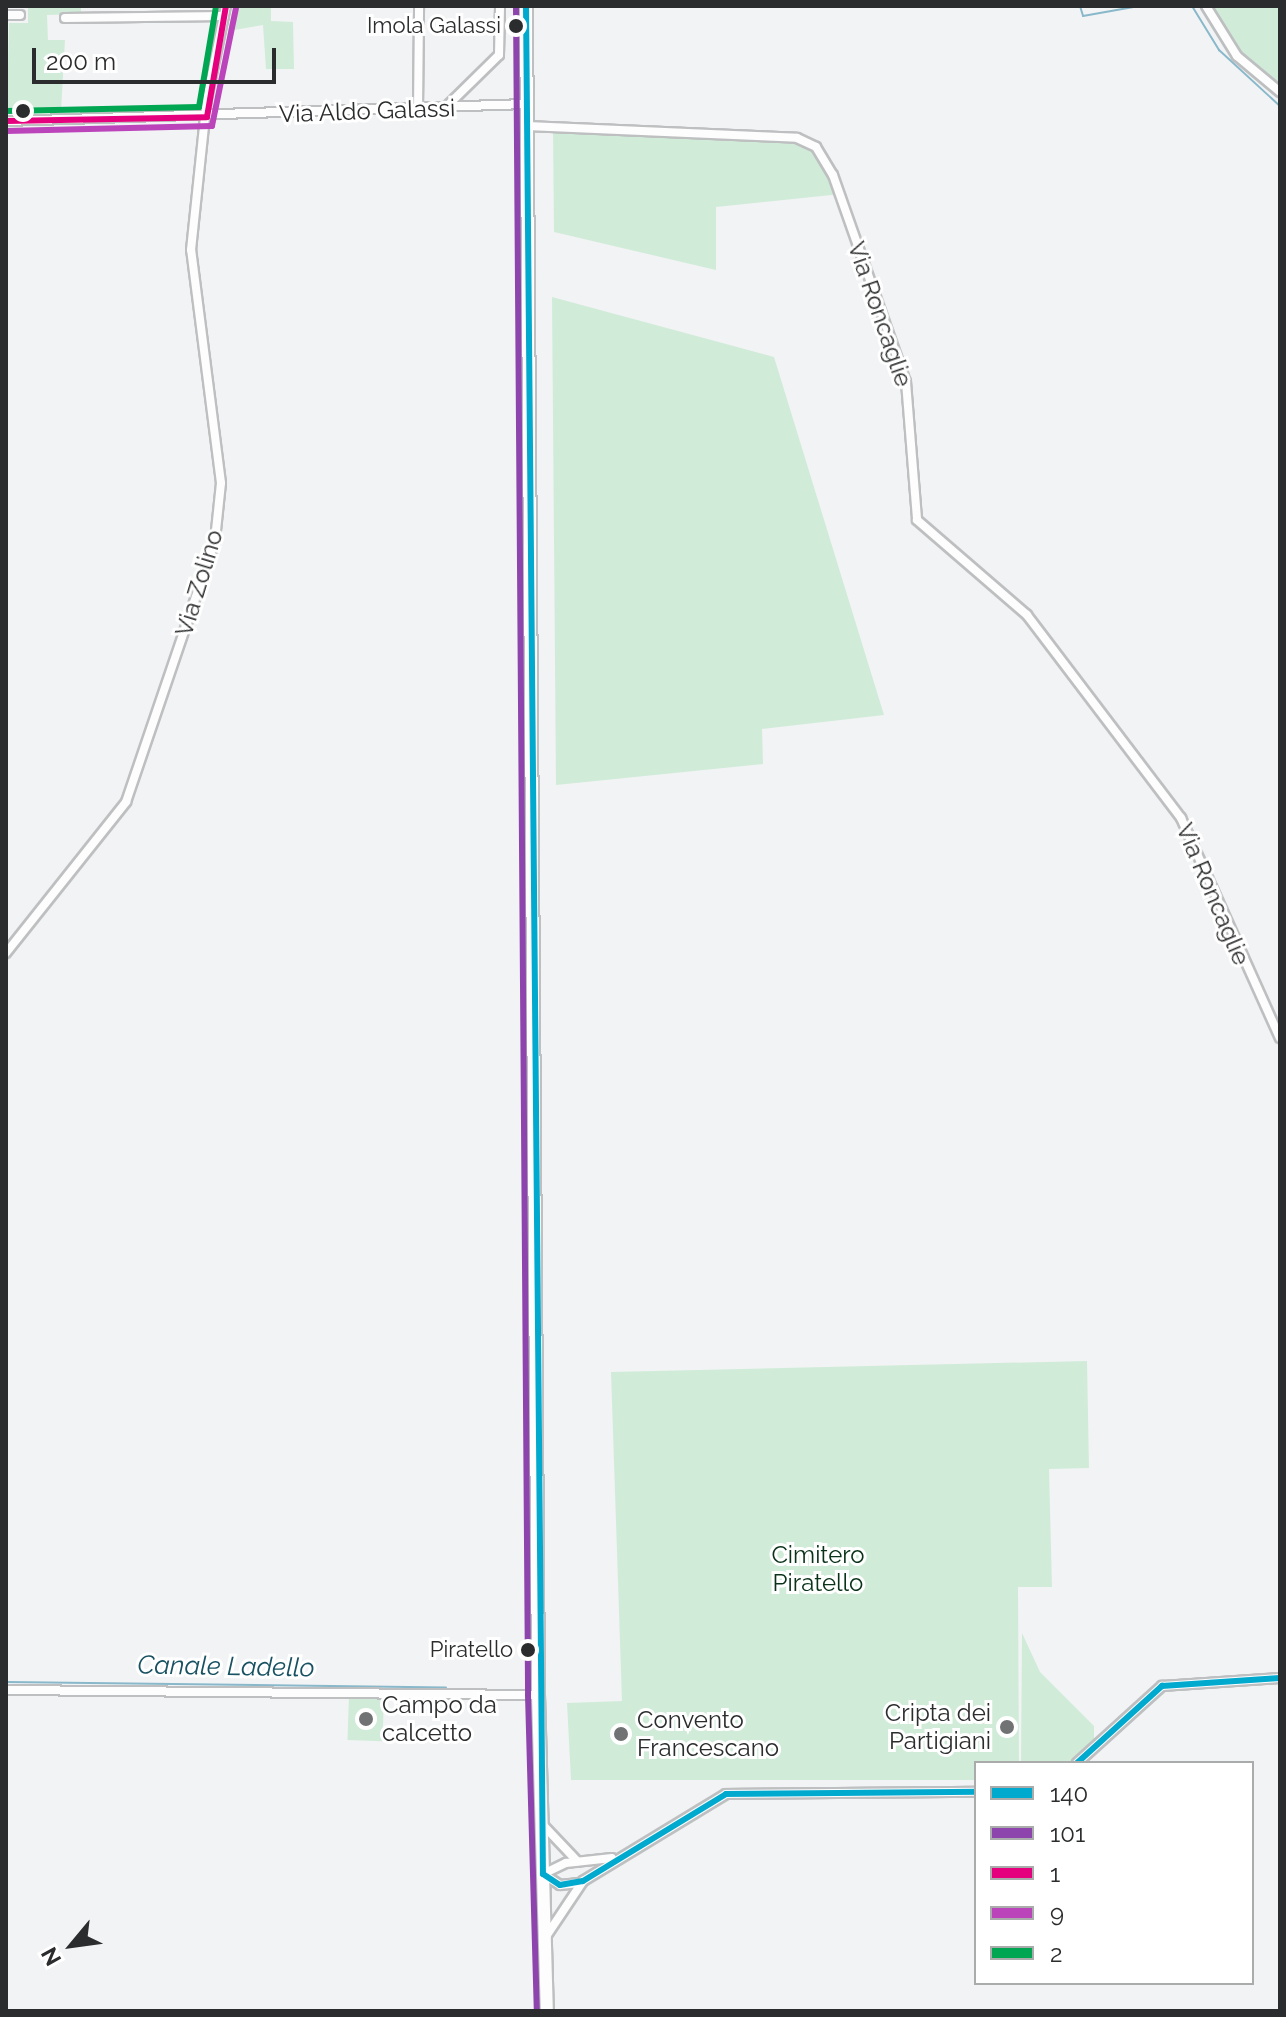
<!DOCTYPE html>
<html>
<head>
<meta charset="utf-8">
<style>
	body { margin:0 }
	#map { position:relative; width:1286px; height:2017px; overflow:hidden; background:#f2f3f5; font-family:Raleway,sans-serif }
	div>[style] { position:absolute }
	.green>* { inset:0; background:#d0ecd8; transform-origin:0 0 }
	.stream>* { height:2px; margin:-1px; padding:0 1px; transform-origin:1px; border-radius:1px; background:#88b8ca }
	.roads { filter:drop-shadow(2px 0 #bebfc0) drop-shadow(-2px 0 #bebfc0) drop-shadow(0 2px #bebfc0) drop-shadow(0 -2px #bebfc0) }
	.minor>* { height:8px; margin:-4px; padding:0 4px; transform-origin:4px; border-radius:4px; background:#fdfdfe }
	.primary>* { height:12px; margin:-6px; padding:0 6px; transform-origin:6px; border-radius:6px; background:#fdfdfe }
	.bus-1>* { height:6px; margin:-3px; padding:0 3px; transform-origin:3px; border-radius:3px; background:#00a9ce }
	.bus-2>* { height:6px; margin:-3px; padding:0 3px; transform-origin:3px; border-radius:3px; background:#8e44ad }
	.bus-3>* { height:6px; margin:-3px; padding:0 3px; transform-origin:3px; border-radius:3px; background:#e5007d }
	.bus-4>* { height:6px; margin:-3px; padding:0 3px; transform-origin:3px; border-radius:3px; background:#b4b }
	.bus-5>* { height:6px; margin:-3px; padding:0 3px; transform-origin:3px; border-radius:3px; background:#00a651 }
	.dots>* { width:22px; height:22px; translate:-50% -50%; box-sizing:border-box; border:4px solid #fff; border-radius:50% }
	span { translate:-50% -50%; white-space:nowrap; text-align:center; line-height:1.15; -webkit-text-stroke:6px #fff; paint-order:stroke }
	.bus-label { font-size:22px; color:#2b2c2d }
	.right { translate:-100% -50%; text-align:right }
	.street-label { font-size:24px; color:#2b2c2d }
	.park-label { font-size:24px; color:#093218 }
	.poi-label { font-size:24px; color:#2b2c2d }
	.left { translate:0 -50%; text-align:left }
	.water-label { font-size:26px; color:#175162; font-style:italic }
	.frame { position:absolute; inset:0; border:8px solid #2b2c2d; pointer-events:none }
	.legend { position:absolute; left:974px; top:1761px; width:280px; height:224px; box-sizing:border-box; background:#fff; border:2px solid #aaabab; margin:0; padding:10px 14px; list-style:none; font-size:24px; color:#2b2c2d }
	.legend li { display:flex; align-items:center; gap:16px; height:40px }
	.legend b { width:40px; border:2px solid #aaabab }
	.north { position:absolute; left:32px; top:1905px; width:80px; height:80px; -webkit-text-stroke:6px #fff; paint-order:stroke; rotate:241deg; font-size:22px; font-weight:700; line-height:32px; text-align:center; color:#2b2c2d }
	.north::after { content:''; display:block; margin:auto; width:28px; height:36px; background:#2b2c2d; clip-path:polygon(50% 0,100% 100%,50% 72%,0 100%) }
	.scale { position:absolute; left:32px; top:48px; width:244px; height:36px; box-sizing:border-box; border:4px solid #2b2c2d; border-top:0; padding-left:10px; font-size:24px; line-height:28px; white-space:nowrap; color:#2b2c2d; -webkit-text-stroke:6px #fff; paint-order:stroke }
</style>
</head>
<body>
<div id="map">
	<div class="green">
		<i style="clip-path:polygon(28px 6px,81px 6px,81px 14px,47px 15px,48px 40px,65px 40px,61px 111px,7px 112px,9px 23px,28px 23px)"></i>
		<i style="clip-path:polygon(234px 6px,271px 6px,271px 21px,293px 22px,294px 69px,266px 69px,263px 25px,228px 31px)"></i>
		<i style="clip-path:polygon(1200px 6px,1280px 6px,1280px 95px,1241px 63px)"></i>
		<i style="clip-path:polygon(553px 131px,755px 136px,814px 147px,841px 194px,716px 207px,716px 270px,554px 232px)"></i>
		<i style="clip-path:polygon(552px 297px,774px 357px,884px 715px,762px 729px,763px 764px,556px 785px)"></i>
		<i style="clip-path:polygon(1087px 1361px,1089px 1468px,1049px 1469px,1052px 1587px,1018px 1587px,1019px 1763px,976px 1763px,976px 1780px,571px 1780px,567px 1703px,622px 1701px,611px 1372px)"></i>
		<i style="clip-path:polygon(1022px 1633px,1040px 1672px,1094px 1726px,1094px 1740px,1070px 1763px,1021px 1763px)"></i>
		<i style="left:349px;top:1696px;width:35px;height:44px;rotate:2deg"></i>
	</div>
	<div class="stream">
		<i style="left:1080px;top:6px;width:10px;rotate:73deg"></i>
		<i style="left:1083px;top:16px;width:57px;rotate:-10.1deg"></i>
		<i style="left:1192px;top:6px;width:52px;rotate:58.5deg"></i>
		<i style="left:1219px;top:50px;width:83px;rotate:42.6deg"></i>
		<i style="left:6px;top:1682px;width:440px;rotate:0.7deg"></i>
	</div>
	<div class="roads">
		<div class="minor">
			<i style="left:1206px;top:6px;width:59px;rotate:58.2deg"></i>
			<i style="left:1237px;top:56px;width:56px;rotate:39.9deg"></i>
			<i style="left:6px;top:15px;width:14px"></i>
			<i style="left:65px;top:18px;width:159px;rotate:-0.7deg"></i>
			<i style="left:446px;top:107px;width:74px;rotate:-44.5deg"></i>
			<i style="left:499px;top:55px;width:49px;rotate:-88.8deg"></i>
			<i style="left:418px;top:109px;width:103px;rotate:-89.4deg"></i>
			<i style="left:6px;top:121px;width:521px;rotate:-1.87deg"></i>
			<i style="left:527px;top:126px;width:270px;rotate:2.5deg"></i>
			<i style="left:797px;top:138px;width:21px;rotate:25deg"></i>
			<i style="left:816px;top:147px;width:33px;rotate:59deg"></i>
			<i style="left:833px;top:175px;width:219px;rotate:70.6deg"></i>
			<i style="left:906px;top:382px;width:138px;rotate:85.4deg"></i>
			<i style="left:917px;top:520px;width:145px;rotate:40.8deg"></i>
			<i style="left:1027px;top:615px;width:255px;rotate:52.8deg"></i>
			<i style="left:1181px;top:818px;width:241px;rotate:65.8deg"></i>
			<i style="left:6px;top:953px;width:193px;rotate:-51.5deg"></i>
			<i style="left:126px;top:802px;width:277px;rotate:-71.2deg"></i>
			<i style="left:215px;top:540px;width:57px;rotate:-84deg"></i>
			<i style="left:221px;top:483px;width:235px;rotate:-97.3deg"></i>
			<i style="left:191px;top:250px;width:152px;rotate:-84deg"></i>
			<i style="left:207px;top:99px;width:95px;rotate:-78.5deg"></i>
			<i style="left:6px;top:1690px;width:532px;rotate:0.54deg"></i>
			<i style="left:1077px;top:1763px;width:115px;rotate:-42.2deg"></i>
			<i style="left:1162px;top:1686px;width:118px;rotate:-3.9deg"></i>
			<i style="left:543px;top:1825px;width:50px;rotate:46.6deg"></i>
			<i style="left:579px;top:1883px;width:19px;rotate:174deg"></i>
			<i style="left:560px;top:1885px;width:20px;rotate:-147deg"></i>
			<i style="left:543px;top:1874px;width:25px;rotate:-26deg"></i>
			<i style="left:566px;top:1863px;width:46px;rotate:-6.2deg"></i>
			<i style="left:547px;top:1935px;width:65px;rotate:-56.3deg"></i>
			<i style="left:583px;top:1881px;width:167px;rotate:-31.3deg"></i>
			<i style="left:726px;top:1794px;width:250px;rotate:-0.5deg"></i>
		</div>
		<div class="primary">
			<i style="left:526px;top:6px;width:1689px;rotate:89.59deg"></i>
			<i style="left:538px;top:1695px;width:316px;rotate:88.4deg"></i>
		</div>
	</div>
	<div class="bus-1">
		<i style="left:526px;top:6px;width:1868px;rotate:89.48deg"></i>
		<i style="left:543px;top:1874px;width:20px;rotate:33deg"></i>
		<i style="left:560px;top:1885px;width:23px;rotate:-10deg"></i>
		<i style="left:583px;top:1881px;width:167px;rotate:-31.3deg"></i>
		<i style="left:726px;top:1794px;width:250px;rotate:-0.5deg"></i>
		<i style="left:1077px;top:1763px;width:115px;rotate:-42.2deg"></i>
		<i style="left:1162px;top:1686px;width:118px;rotate:-3.9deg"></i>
	</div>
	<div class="bus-2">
		<i style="left:516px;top:6px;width:1689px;rotate:89.59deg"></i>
		<i style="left:528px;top:1695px;width:316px;rotate:88.4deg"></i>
	</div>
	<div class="bus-3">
		<i style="left:6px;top:121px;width:201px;rotate:-1.1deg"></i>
		<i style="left:207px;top:117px;width:113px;rotate:-80.3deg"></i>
	</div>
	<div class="bus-4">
		<i style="left:6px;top:131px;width:206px;rotate:-1.4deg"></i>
		<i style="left:212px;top:126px;width:120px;rotate:-78.5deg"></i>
	</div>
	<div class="bus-5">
		<i style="left:6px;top:111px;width:193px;rotate:-1.2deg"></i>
		<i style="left:199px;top:107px;width:102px;rotate:-80.4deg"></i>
	</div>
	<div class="dots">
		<i style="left:516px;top:26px;background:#2b2c2d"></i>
		<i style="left:23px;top:111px;background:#2b2c2d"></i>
		<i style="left:528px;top:1650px;background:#2b2c2d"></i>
		<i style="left:366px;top:1719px;background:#717273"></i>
		<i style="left:1007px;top:1727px;background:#717273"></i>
		<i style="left:621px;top:1734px;background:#717273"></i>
	</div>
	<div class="bus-label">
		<span class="right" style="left:501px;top:26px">Imola Galassi</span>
		<span class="right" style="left:513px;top:1650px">Piratello</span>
	</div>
	<div class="street-label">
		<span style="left:367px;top:111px;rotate:-2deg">Via Aldo Galassi</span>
		<span style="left:880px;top:314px;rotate:71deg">Via Roncaglie</span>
		<span style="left:199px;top:583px;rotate:-73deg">Via Zolino</span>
		<span style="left:1213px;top:894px;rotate:67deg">Via Roncaglie</span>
	</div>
	<div class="park-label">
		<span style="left:818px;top:1569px">Cimitero<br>Piratello</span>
	</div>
	<div class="poi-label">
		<span class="left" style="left:382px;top:1719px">Campo da<br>calcetto</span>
		<span class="right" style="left:991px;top:1727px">Cripta dei<br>Partigiani</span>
		<span class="left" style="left:637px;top:1734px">Convento<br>Francescano</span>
	</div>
	<div class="water-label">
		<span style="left:226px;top:1667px;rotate:1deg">Canale Ladello</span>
	</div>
	<div class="frame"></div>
	<ul class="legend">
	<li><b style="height:10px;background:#00a9ce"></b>140</li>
	<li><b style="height:10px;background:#8e44ad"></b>101</li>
	<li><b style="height:10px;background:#e5007d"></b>1</li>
	<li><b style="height:10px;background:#b4b"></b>9</li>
	<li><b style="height:10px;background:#00a651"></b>2</li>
	</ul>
	<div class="north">N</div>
	<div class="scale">200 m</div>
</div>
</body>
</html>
